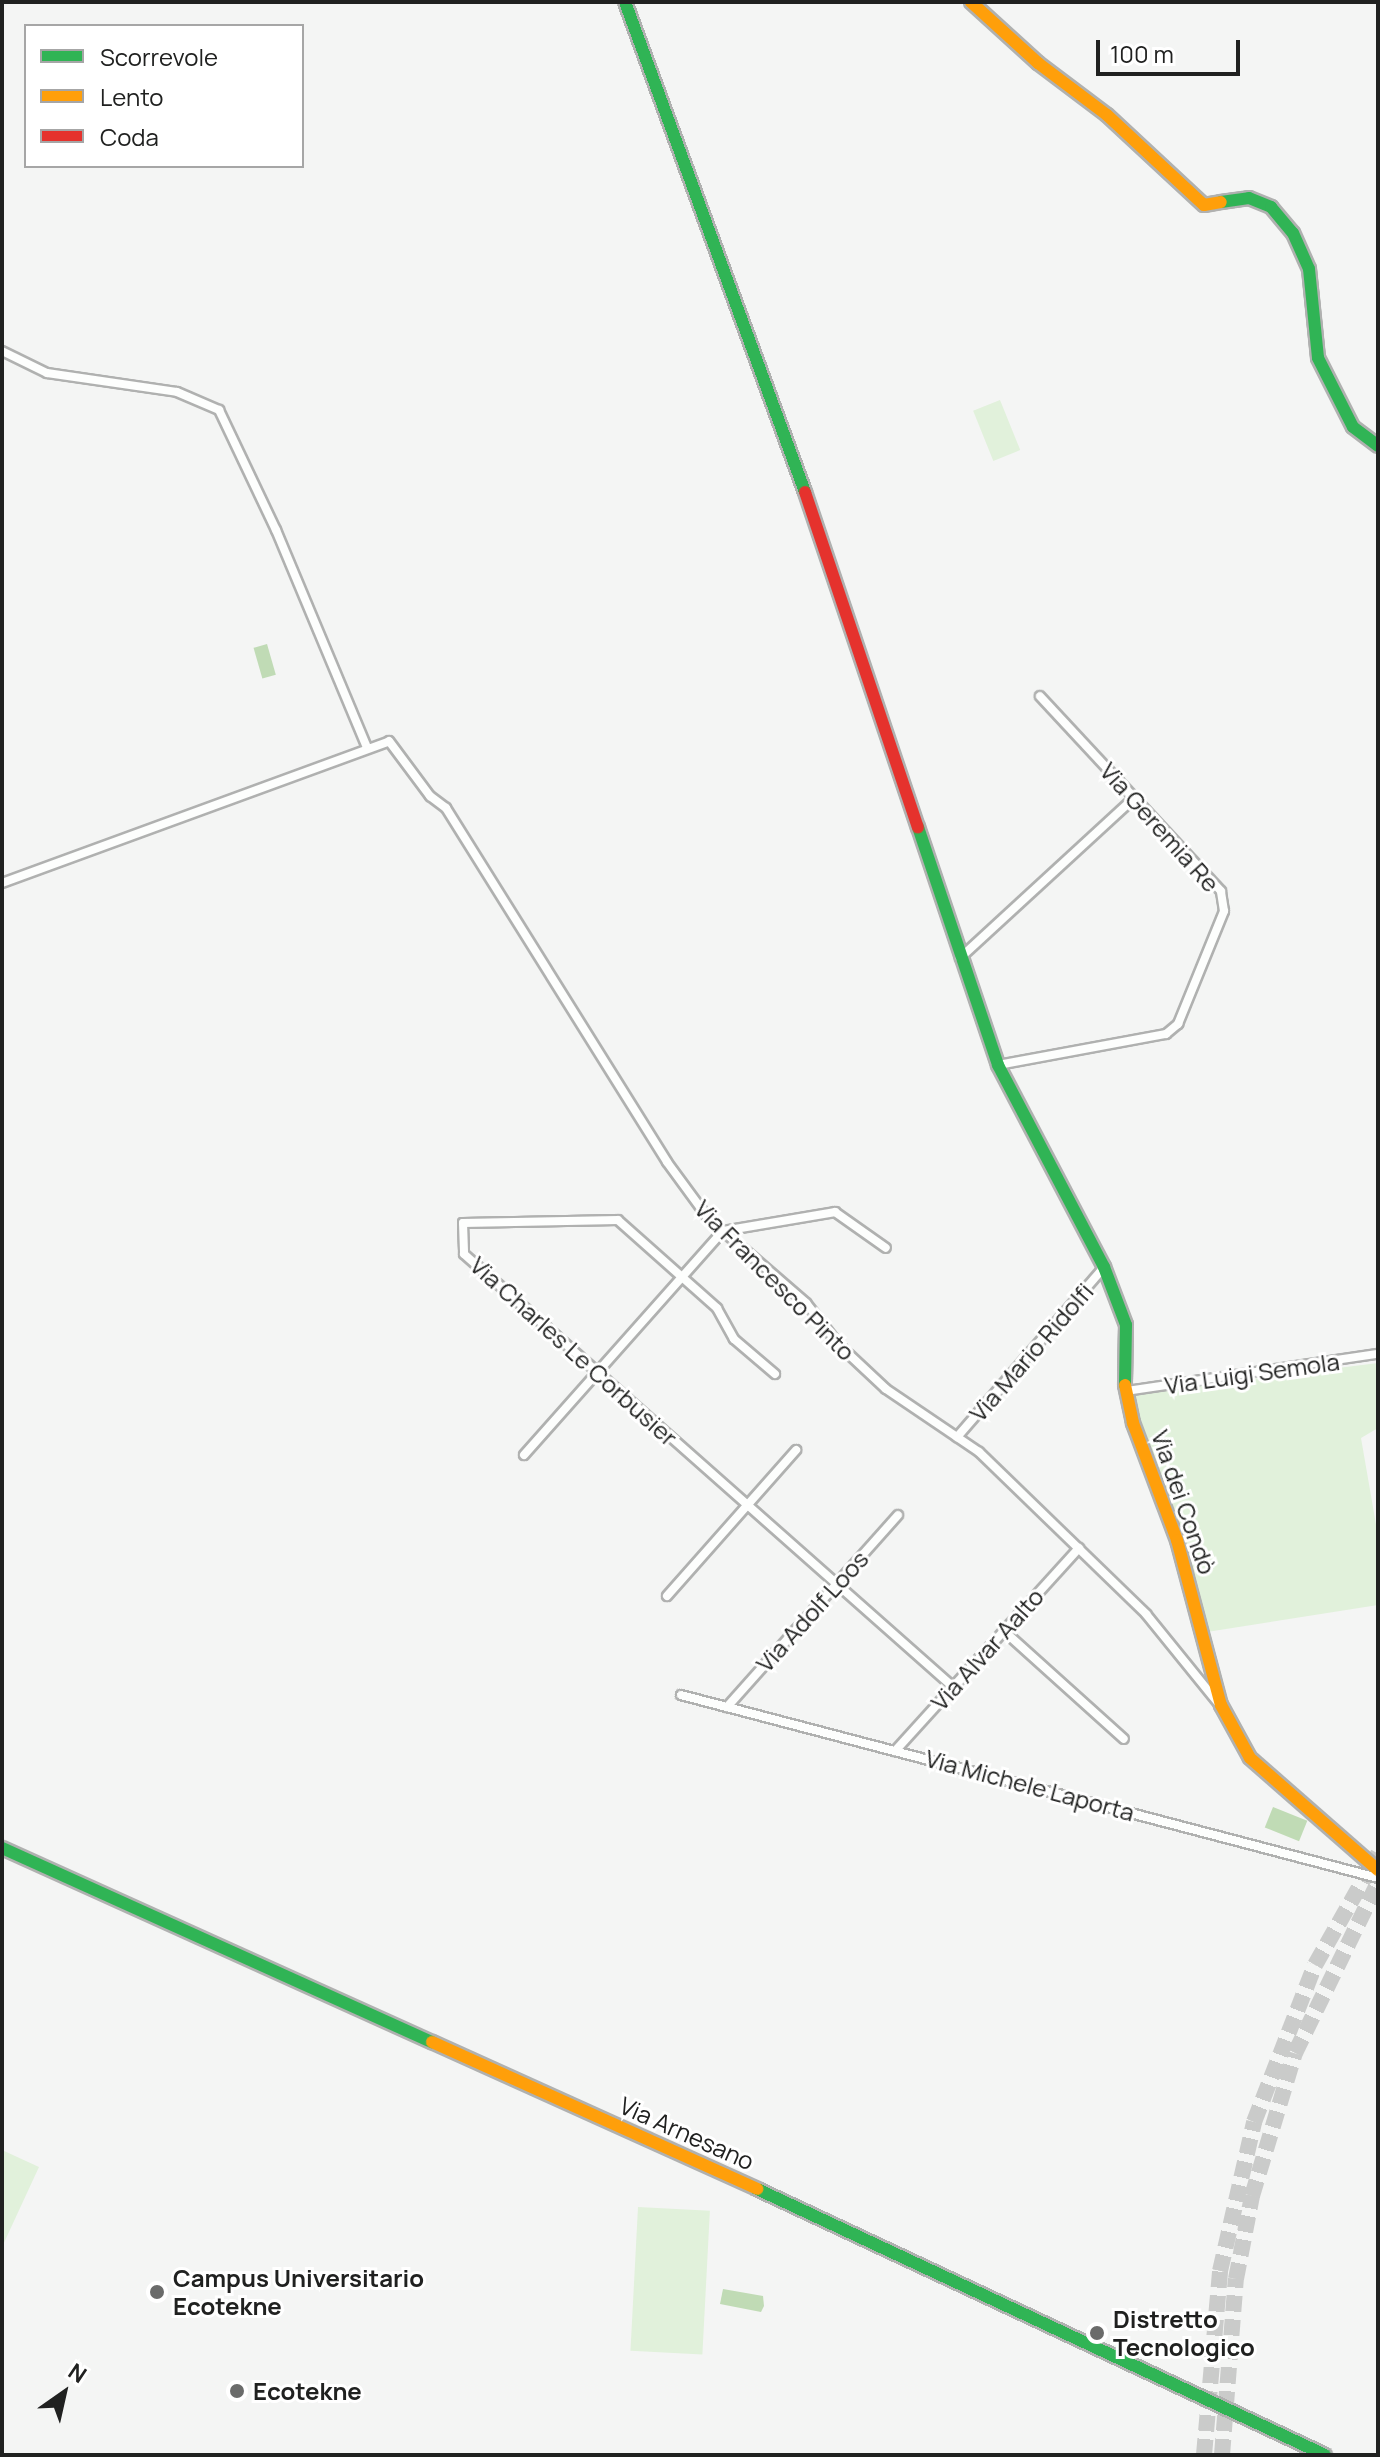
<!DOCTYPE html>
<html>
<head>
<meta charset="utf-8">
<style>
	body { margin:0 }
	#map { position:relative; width:1380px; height:2457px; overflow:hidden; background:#f4f5f4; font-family:Manrope,sans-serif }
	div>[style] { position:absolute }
	.green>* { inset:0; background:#e1f1db; transform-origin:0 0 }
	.water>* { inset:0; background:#c0dbb5; transform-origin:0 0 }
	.highway-tunnel>* { height:16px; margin-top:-8px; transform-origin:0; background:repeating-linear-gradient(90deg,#cacbca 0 16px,transparent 0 24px) }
	.roads { filter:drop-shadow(2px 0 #b0b1b0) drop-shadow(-2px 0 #b0b1b0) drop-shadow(0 2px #b0b1b0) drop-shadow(0 -2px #b0b1b0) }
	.street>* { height:8px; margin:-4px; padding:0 4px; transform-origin:4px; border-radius:4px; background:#fdfefd }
	.fast>* { height:12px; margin:-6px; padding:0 6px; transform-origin:6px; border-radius:6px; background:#30b455 }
	.slow>* { height:12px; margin:-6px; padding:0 6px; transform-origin:6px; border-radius:6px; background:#ff9f0a }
	.jam>* { height:12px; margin:-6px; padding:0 6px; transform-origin:6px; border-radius:6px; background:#e5322d }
	.dots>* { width:22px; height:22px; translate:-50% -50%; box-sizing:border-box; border:4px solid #fff; border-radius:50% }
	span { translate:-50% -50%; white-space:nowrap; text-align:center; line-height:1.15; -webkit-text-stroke:6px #fff; paint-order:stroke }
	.street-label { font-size:24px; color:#202120 }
	.poi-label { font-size:24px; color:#202120; font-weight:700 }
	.left { translate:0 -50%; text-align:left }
	.frame { position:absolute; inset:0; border:4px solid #202120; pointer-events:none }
	.legend { position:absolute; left:24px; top:24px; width:280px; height:144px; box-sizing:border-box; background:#fff; border:2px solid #a6a6a6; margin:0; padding:10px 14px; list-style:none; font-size:24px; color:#202120 }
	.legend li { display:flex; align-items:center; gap:16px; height:40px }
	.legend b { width:40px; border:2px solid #a6a6a6 }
	.north { position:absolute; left:24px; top:2353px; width:80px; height:80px; -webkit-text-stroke:6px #fff; paint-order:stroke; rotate:34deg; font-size:22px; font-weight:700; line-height:32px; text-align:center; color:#202120 }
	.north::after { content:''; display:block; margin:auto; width:28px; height:36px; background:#202120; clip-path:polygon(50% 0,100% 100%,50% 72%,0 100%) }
	.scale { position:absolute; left:1096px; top:40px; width:144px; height:36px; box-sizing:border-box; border:4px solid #202120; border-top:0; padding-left:10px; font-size:24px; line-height:28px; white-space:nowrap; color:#202120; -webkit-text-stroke:6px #fff; paint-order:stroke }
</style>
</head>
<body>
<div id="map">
	<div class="green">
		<i style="left:1000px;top:400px;width:54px;height:29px;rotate:68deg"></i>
		<i style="clip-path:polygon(1378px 1363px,1378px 1428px,1361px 1438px,1378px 1536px,1378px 1605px,1207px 1632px,1175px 1511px,1137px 1422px,1132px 1394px)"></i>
		<i style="clip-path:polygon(2px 2150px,39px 2167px,2px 2247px)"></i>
		<i style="left:638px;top:2207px;width:72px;height:144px;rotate:3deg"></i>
	</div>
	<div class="water">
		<i style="left:267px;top:644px;width:32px;height:14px;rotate:74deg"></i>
		<i style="left:1273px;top:1807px;width:37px;height:22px;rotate:22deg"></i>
		<i style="clip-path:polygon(723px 2289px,763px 2296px,764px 2306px,761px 2312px,720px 2304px)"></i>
	</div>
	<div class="highway-tunnel">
		<i style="left:1204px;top:2455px;width:185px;rotate:-85deg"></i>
		<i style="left:1220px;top:2271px;width:153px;rotate:-77.1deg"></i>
		<i style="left:1254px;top:2122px;width:168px;rotate:-68.8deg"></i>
		<i style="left:1315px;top:1965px;width:128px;rotate:-60.4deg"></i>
		<i style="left:1222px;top:2455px;width:177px;rotate:-85.5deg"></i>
		<i style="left:1236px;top:2279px;width:85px;rotate:-79.1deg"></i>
		<i style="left:1252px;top:2196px;width:149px;rotate:-73.3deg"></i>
		<i style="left:1295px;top:2053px;width:189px;rotate:-64deg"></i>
	</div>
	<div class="roads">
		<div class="street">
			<i style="left:2px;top:351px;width:50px;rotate:26.1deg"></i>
			<i style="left:47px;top:373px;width:131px;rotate:8.3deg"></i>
			<i style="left:177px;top:392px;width:46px;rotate:23.2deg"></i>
			<i style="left:219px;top:410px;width:133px;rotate:64.6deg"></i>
			<i style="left:276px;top:530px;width:236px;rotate:67.3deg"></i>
			<i style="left:2px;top:883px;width:412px;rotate:-20.1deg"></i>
			<i style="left:389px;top:741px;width:69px;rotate:53.3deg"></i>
			<i style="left:430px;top:796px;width:20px;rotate:37deg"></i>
			<i style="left:446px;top:808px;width:417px;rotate:58deg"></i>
			<i style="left:667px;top:1162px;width:69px;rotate:53.8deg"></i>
			<i style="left:708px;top:1218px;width:130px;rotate:40.9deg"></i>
			<i style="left:806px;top:1303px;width:53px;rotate:51.8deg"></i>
			<i style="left:839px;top:1345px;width:64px;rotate:43.1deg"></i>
			<i style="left:886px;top:1389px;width:112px;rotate:34.1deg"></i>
			<i style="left:979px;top:1452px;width:233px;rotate:44.1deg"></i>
			<i style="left:1146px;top:1614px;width:114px;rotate:51deg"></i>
			<i style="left:960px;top:958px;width:238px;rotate:-42.6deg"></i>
			<i style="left:998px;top:1065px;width:171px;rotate:-10.5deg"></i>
			<i style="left:1166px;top:1034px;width:16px;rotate:-40deg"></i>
			<i style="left:1178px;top:1024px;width:122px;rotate:-67.8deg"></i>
			<i style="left:1224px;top:911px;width:20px;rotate:-99deg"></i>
			<i style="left:1221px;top:891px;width:266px;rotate:-132.9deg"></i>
			<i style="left:775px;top:1374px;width:54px;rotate:-139.5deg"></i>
			<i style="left:734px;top:1339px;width:35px;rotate:-119deg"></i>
			<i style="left:717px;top:1308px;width:132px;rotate:-138.4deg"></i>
			<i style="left:618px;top:1220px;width:155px;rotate:178.9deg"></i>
			<i style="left:463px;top:1223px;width:31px;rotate:88deg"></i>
			<i style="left:464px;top:1254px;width:653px;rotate:41.52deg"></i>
			<i style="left:1126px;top:1391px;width:255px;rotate:-8.4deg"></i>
			<i style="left:957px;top:1437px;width:225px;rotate:-49.1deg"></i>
			<i style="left:524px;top:1455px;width:300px;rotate:-48.4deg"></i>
			<i style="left:723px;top:1231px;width:114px;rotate:-9.6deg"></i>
			<i style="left:835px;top:1212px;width:62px;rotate:35.2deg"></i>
			<i style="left:667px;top:1596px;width:195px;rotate:-48.5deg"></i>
			<i style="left:1004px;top:1631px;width:161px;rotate:42deg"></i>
			<i style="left:681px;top:1695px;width:721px;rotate:14.71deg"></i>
			<i style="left:727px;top:1707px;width:257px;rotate:-48.3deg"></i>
			<i style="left:895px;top:1751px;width:274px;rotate:-47.8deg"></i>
		</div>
		<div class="fast">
			<i style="left:625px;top:2px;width:522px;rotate:69.83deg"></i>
			<i style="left:1221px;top:202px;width:28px;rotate:-8deg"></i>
			<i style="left:1249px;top:198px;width:24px;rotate:22deg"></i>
			<i style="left:1271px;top:207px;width:34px;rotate:50deg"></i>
			<i style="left:1293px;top:233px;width:39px;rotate:66deg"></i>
			<i style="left:1309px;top:269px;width:89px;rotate:84.2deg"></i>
			<i style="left:1318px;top:358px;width:77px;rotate:63.1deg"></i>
			<i style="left:1353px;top:427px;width:31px;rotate:37deg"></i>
			<i style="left:918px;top:827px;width:251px;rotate:71.4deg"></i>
			<i style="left:998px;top:1065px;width:228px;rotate:62.3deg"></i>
			<i style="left:1104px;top:1267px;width:62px;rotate:69.2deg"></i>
			<i style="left:1126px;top:1325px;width:60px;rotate:91deg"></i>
			<i style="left:2px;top:1848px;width:472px;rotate:24.3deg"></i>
			<i style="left:757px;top:2189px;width:627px;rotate:25.09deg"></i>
		</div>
		<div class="slow">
			<i style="left:971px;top:2px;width:91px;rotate:42.3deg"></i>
			<i style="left:1038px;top:63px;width:86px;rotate:37deg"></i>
			<i style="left:1107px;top:115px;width:132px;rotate:42.9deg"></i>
			<i style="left:1204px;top:205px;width:17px;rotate:-10deg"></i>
			<i style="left:1125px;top:1385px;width:39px;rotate:78deg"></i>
			<i style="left:1133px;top:1423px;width:125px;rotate:69.4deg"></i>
			<i style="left:1177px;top:1540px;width:171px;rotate:75.1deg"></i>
			<i style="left:1221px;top:1705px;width:60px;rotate:61.3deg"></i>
			<i style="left:1250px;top:1758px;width:170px;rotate:41.2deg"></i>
			<i style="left:432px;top:2042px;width:357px;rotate:24.3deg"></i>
		</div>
		<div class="jam">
			<i style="left:805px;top:492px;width:354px;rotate:71.4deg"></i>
		</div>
	</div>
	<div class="dots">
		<i style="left:157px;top:2292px;background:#6a6b6a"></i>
		<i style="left:1097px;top:2333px;background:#6a6b6a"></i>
		<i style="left:237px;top:2391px;background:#6a6b6a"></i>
	</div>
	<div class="street-label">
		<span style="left:1160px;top:827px;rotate:48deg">Via Geremia Re</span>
		<span style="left:775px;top:1280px;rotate:45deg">Via Francesco Pinto</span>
		<span style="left:574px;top:1351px;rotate:42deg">Via Charles Le Corbusier</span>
		<span style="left:1031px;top:1352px;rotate:-49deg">Via Mario Ridolfi</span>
		<span style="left:1252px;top:1373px;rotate:-8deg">Via Luigi Semola</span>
		<span style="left:1184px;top:1502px;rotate:71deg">Via dei Condò</span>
		<span style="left:812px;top:1611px;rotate:-48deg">Via Adolf Loos</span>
		<span style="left:987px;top:1649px;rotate:-48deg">Via Alvar Aalto</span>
		<span style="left:1030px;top:1785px;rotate:15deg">Via Michele Laporta</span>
		<span style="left:687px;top:2133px;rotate:24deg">Via Arnesano</span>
	</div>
	<div class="poi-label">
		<span class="left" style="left:173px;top:2292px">Campus Universitario<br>Ecotekne</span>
		<span class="left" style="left:1113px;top:2333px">Distretto<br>Tecnologico</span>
		<span class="left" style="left:253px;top:2391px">Ecotekne</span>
	</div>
	<div class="frame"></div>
	<ul class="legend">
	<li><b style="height:10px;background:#30b455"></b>Scorrevole</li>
	<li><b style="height:10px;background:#ff9f0a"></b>Lento</li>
	<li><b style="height:10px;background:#e5322d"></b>Coda</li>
	</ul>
	<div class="north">N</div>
	<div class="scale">100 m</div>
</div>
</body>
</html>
